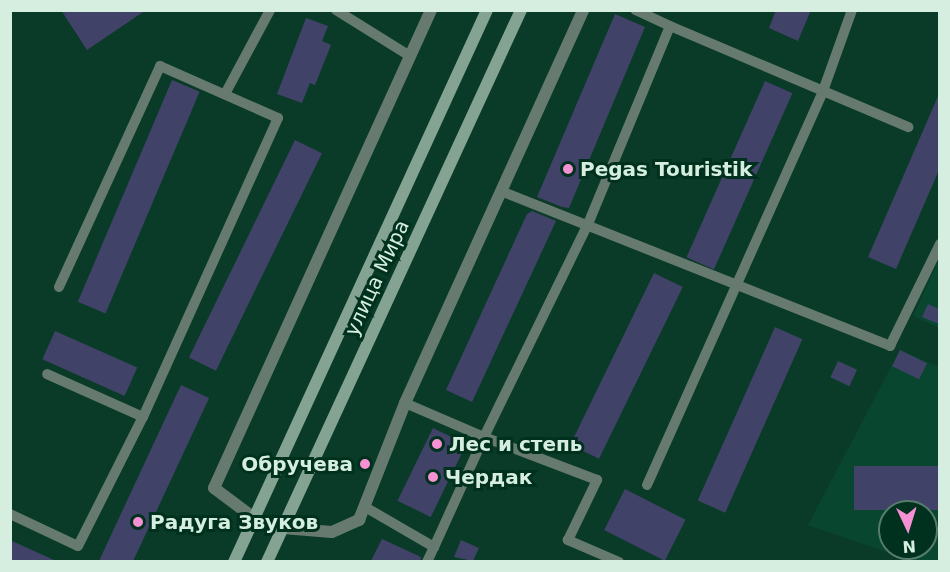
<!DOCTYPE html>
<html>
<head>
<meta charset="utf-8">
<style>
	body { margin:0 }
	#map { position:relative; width:950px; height:572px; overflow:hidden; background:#0a3b28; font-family:"DejaVu Sans",sans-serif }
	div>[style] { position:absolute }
	.built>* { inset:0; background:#09462f }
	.building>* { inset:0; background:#414267; transform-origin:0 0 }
	.service>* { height:10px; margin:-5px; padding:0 5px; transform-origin:5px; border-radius:5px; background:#677a70 }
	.minor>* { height:12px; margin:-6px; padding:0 6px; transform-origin:6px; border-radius:6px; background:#677a70 }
	.secondary>* { height:12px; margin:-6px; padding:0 6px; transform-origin:6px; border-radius:6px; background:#84a393 }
	.dots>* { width:16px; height:16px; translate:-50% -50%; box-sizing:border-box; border:3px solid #00311e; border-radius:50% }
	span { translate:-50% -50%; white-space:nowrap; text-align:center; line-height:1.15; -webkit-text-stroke:6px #00311e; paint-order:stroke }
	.poi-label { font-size:20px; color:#d6eee0; font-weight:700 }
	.left { translate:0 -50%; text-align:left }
	.right { translate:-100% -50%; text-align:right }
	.street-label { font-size:20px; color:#d6eee0 }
	.frame { position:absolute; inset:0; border:12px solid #d6eee0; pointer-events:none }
	.north { position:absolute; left:878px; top:500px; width:60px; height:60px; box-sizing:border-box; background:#00311e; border:2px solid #567d6c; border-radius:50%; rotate:176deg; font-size:16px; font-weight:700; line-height:24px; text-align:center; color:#d6eee0 }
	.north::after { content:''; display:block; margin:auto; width:21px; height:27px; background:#f591d2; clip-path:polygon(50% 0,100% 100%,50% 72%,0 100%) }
</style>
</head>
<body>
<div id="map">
	<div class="built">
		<i style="clip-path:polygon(939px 260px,939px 328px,913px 316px)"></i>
		<i style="clip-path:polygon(evenodd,900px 350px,939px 367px,939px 561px,913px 561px,808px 525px,900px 350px,890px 512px,926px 512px,926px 548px,890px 548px,890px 512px)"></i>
	</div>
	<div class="building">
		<i style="clip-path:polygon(61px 10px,146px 10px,87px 50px)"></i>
		<i style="clip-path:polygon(776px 10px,811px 10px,798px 41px,769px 28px)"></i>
		<i style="clip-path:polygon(615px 14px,645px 27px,569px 208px,562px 207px,537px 197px)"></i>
		<i style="clip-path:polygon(306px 18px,328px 26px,322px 41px,331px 45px,315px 85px,310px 83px,302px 103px,277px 94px)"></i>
		<i style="left:172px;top:80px;width:30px;height:241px;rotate:23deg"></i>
		<i style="left:765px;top:81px;width:30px;height:193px;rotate:24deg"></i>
		<i style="clip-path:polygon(939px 94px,939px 170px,896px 269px,868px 257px)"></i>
		<i style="left:295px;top:140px;width:30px;height:242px;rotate:26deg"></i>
		<i style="clip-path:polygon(532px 211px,556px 221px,472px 402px,446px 390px,527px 214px)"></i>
		<i style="left:654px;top:273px;width:32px;height:191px;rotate:26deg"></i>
		<i style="clip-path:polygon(928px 304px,939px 309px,939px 324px,922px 317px)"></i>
		<i style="left:775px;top:327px;width:30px;height:190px;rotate:24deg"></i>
		<i style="left:55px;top:331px;width:90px;height:31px;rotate:24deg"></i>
		<i style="left:900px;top:350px;width:30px;height:18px;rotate:26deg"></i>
		<i style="left:838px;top:361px;width:21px;height:18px;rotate:25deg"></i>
		<i style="left:181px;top:385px;width:31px;height:193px;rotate:25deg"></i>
		<i style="left:433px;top:428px;width:37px;height:81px;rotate:26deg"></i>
		<i style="left:939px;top:466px;width:44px;height:85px;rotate:90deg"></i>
		<i style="left:625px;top:489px;width:68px;height:46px;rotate:27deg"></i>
		<i style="clip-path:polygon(382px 539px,421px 557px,420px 561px,371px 561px)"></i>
		<i style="clip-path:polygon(10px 540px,56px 561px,10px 561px)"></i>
		<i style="clip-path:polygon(461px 540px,479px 548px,473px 561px,454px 557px)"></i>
	</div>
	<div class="service">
		<i style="left:336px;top:10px;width:87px;rotate:31.9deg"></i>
		<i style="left:670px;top:26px;width:259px;rotate:23deg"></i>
		<i style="left:225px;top:94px;width:95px;rotate:-61.8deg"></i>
		<i style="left:501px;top:191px;width:419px;rotate:21.7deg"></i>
		<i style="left:890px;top:346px;width:114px;rotate:-63.9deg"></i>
		<i style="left:59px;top:287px;width:243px;rotate:-65.4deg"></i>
		<i style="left:160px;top:66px;width:129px;rotate:23.8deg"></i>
		<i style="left:278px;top:118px;width:328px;rotate:114.3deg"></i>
		<i style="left:405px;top:403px;width:86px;rotate:23.3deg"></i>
		<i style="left:484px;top:437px;width:121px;rotate:114.4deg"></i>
		<i style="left:647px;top:485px;width:432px;rotate:-65.9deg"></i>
		<i style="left:823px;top:91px;width:86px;rotate:-70.3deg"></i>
		<i style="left:365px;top:507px;width:80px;rotate:30.1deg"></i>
		<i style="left:434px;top:547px;width:17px;rotate:115deg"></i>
		<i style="left:10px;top:514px;width:75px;rotate:25.2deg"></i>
		<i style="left:78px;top:546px;width:144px;rotate:-63.3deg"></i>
		<i style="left:143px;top:417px;width:105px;rotate:-155.9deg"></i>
		<i style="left:619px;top:562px;width:56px;rotate:-156.7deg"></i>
		<i style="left:568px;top:540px;width:67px;rotate:-64.2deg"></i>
		<i style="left:597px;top:480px;width:121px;rotate:-159.2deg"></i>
		<i style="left:484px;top:437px;width:237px;rotate:-64deg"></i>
		<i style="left:588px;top:224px;width:214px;rotate:-67.5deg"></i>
		<i style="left:670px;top:26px;width:38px;rotate:-155deg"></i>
	</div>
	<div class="minor">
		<i style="left:254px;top:518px;width:50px;rotate:-143.1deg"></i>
		<i style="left:214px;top:488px;width:525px;rotate:-65.58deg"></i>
		<i style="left:283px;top:528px;width:49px;rotate:4.7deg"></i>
		<i style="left:332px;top:532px;width:30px;rotate:-24deg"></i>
		<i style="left:359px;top:520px;width:126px;rotate:-68.5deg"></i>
		<i style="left:405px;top:403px;width:431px;rotate:-65.6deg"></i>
	</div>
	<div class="secondary">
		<i style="left:234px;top:562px;width:607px;rotate:-65.38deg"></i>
		<i style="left:267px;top:562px;width:608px;rotate:-65.29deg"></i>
	</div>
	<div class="dots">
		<i style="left:568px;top:169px;background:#f591d2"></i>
		<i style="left:437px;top:444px;background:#f591d2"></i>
		<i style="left:365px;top:464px;background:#f591d2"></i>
		<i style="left:433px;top:477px;background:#f591d2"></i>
		<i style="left:138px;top:522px;background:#f591d2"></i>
	</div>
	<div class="poi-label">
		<span class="left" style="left:580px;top:169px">Pegas Touristik</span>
		<span class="left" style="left:449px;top:444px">Лес и степь</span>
		<span class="right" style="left:353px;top:464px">Обручева</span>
		<span class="left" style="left:445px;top:477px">Чердак</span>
		<span class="left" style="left:150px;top:522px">Радуга Звуков</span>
	</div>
	<div class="street-label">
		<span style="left:377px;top:278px;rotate:-65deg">улица Мира</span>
	</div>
	<div class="frame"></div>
	<div class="north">N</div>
</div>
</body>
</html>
